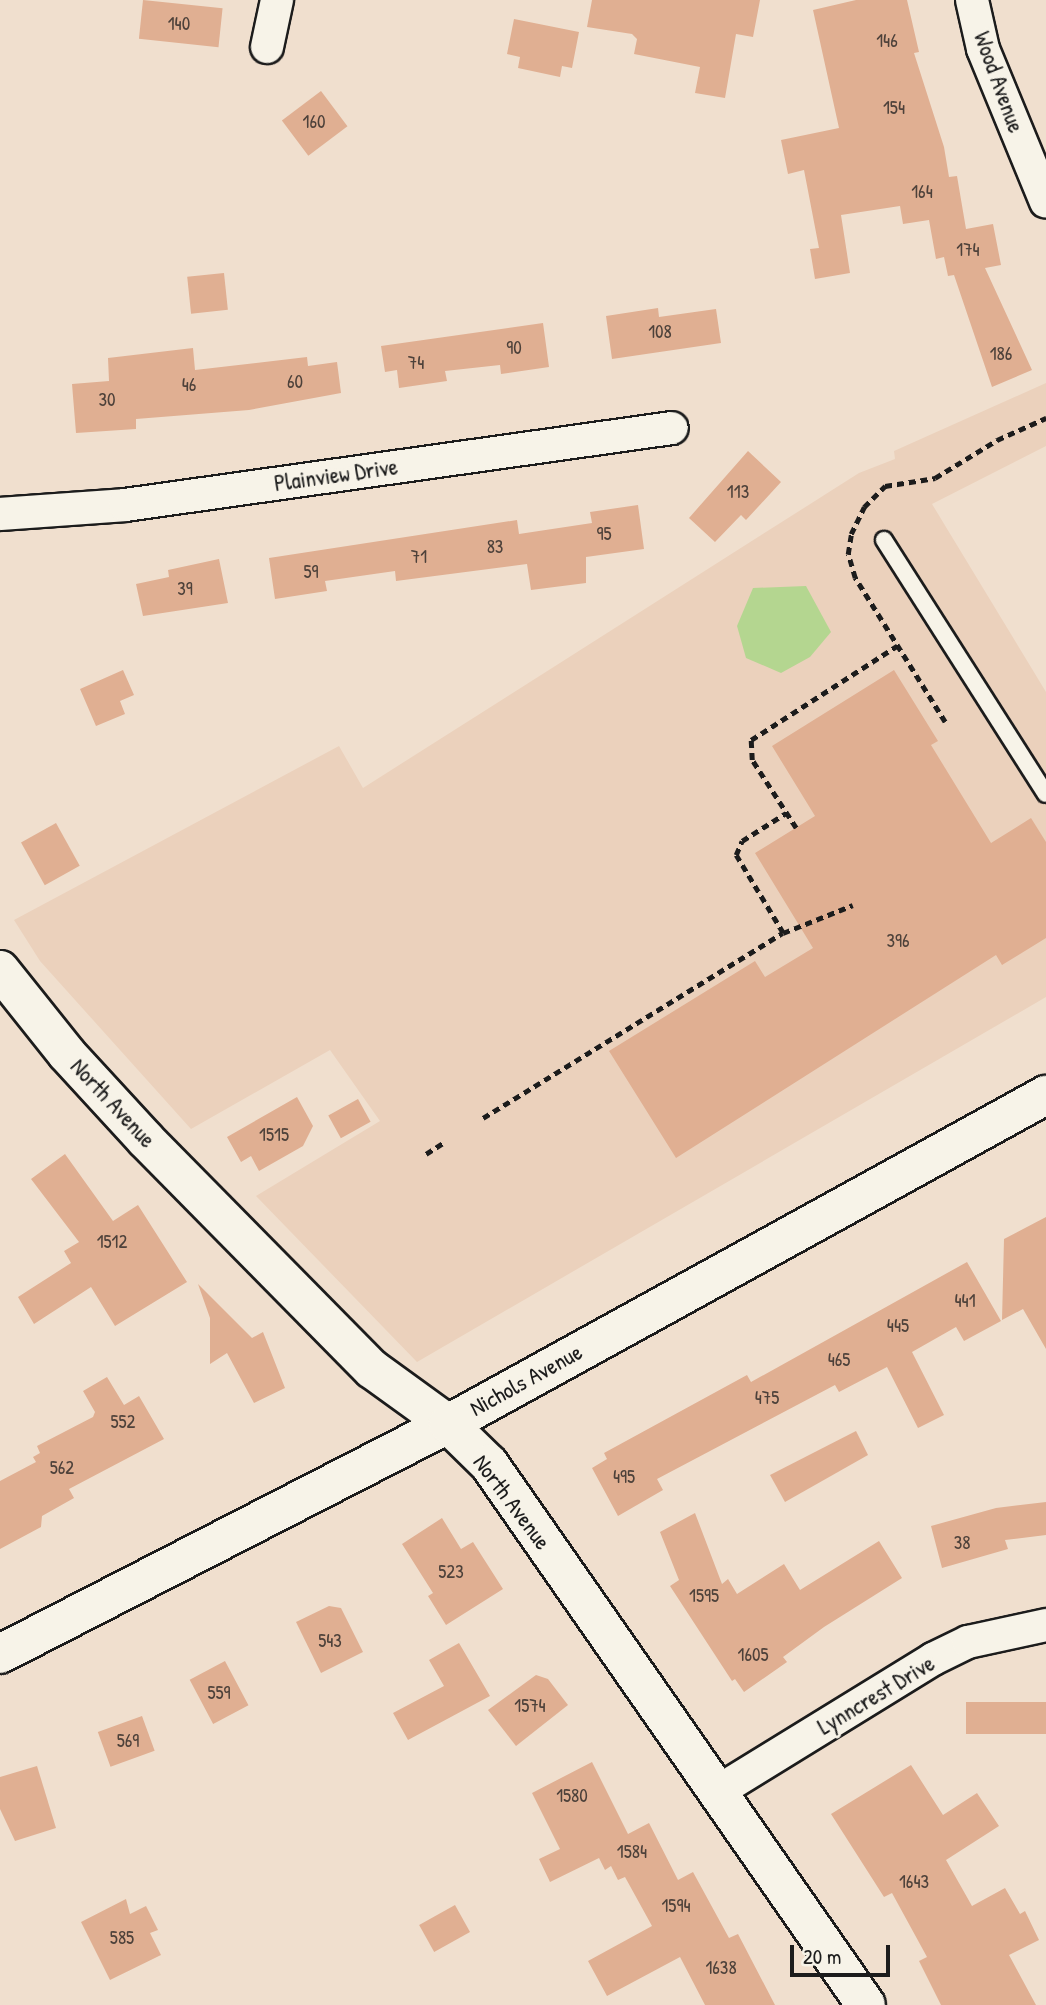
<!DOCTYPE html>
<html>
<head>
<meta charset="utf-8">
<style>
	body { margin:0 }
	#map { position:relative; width:1046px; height:2005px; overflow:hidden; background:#f0dfce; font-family:"Patrick Hand",sans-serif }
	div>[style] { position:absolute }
	.built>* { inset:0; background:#ebd1bc }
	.green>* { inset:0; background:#b4d690 }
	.building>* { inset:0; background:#e0af92; transform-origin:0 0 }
	.path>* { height:4.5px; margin-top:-2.25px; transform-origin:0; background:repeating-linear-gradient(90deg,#1c1c1c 0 7px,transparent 0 12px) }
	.roads { filter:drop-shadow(2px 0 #1c1c1c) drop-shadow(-2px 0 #1c1c1c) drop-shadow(0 2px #1c1c1c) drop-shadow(0 -2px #1c1c1c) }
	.service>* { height:16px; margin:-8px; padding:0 8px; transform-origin:8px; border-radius:8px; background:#f7f3e8 }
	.minor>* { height:32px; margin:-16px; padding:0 16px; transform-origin:16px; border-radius:16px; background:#f7f3e8 }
	.tertiary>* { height:38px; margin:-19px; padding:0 19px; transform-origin:19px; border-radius:19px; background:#f7f3e8 }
	.secondary>* { height:38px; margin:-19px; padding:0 19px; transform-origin:19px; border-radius:19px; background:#f7f3e8 }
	span { translate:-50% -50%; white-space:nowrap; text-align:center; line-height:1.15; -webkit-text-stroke:6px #f7f3e8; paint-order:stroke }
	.number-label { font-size:19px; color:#4d413a }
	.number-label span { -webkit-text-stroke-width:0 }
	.street-label { font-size:23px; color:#1c1c1c }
	.scale { position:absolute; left:790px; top:1945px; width:100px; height:32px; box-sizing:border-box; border:4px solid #1c1c1c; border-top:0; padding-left:9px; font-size:21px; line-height:24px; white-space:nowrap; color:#1c1c1c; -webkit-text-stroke:5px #f7f3e8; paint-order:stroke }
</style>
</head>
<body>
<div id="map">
	<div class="built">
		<i style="clip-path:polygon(1046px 383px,1046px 446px,932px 504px,1046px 692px,1046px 997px,417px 1362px,256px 1196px,380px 1121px,330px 1050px,191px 1129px,40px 961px,14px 920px,339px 746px,363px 788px,859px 473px,895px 459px,894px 451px)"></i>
	</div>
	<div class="green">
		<i style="clip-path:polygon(806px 586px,831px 632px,810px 657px,781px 673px,746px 658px,737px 626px,753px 588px)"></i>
	</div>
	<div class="building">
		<i style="left:143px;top:0;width:80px;height:39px;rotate:6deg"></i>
		<i style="clip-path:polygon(592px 0,760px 0,753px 37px,736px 34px,725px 98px,695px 93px,700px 67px,634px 54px,637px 39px,632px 34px,587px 27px)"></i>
		<i style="clip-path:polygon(856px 0,907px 0,919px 52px,914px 53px,944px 147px,949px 177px,957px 176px,966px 229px,993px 224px,1001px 265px,985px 268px,1032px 370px,992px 387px,954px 275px,948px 276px,944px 257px,936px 259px,929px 220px,903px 224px,900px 206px,841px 215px,850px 273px,815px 279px,810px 249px,819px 248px,804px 170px,788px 174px,781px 140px,839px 128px,813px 10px)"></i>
		<i style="clip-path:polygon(514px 19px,579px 32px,572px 68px,562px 66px,560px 77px,518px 68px,520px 57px,507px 54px)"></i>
		<i style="left:321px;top:91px;width:44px;height:49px;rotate:53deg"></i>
		<i style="left:224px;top:273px;width:37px;height:37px;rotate:84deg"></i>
		<i style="clip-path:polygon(658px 308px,659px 317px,716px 309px,721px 343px,612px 359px,606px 316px)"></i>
		<i style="clip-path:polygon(543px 323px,549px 367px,501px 374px,500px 365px,445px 371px,447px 381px,399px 388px,397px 370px,385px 372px,381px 346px)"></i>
		<i style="clip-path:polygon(193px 348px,195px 370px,307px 357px,308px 366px,337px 362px,341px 393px,249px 410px,136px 419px,136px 429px,76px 433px,72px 384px,109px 381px,108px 358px)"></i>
		<i style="clip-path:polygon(748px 451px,781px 482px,746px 520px,741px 515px,715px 542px,689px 518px)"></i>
		<i style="clip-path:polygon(638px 505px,644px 549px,586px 557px,586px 583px,531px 590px,527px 564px,396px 581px,395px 571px,325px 581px,327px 591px,275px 599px,269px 558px,517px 520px,519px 534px,592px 523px,590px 512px)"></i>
		<i style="clip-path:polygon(219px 559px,228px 603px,143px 616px,136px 584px,169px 577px,168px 570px)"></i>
		<i style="clip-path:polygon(123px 670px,134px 695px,120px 701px,125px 714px,96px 726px,80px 689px)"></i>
		<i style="clip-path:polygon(894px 670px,938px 741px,931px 745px,991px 843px,1031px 818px,1046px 842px,1046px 938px,1002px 965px,996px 955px,676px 1158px,609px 1051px,755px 961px,765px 977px,813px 948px,755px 853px,815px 816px,772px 746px)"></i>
		<i style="left:56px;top:823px;width:49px;height:40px;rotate:61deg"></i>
		<i style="clip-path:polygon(297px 1097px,313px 1126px,303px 1146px,259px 1171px,251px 1156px,241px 1162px,227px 1137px)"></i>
		<i style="left:358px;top:1099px;width:26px;height:34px;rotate:61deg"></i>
		<i style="clip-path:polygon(65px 1154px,113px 1221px,138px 1205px,187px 1282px,115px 1326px,91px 1287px,34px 1324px,18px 1297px,71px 1263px,64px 1251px,79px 1242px,31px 1179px)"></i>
		<i style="clip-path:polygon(1046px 1217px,1046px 1349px,1023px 1309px,1002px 1320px,1004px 1239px)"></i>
		<i style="clip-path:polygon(967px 1262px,1001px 1321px,964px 1341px,956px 1327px,912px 1352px,944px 1415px,918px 1428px,887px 1367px,839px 1392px,835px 1385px,657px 1479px,663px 1490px,618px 1516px,592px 1468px,607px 1459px,604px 1453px,747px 1375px,751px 1382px)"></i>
		<i style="clip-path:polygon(198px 1284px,252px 1338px,263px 1332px,285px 1388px,254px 1403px,227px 1353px,210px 1364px,210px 1318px)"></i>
		<i style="clip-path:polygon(107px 1377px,124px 1405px,139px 1396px,164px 1439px,69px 1489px,74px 1498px,42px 1516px,41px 1527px,0 1549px,0 1481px,36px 1462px,33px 1457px,40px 1453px,37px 1446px,93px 1417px,95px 1412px,83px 1391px)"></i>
		<i style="clip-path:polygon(856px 1431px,868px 1455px,785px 1502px,770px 1475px)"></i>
		<i style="clip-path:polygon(1046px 1502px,1046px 1535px,1005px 1540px,1008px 1549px,942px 1568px,931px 1526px,996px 1508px)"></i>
		<i style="clip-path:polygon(695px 1513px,722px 1584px,728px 1579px,737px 1594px,784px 1564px,800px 1590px,879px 1541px,902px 1578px,824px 1627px,783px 1657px,787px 1662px,744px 1692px,735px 1679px,732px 1681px,670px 1586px,679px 1580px,660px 1532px)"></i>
		<i style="clip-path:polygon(442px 1518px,461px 1549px,473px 1542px,503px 1589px,446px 1625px,428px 1596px,433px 1593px,402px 1544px)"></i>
		<i style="clip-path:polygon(329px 1606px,341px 1608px,363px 1652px,321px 1673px,296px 1622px)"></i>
		<i style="clip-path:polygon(459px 1643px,490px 1696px,408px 1740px,393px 1713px,444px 1686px,429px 1660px)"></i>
		<i style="left:225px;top:1661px;width:50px;height:40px;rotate:62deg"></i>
		<i style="clip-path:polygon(536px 1675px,548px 1679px,568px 1705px,516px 1746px,488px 1710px)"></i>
		<i style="left:1046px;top:1702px;width:32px;height:80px;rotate:90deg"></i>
		<i style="left:142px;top:1716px;width:37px;height:47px;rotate:70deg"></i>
		<i style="clip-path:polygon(592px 1762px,628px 1834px,649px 1823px,678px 1880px,693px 1872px,729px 1938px,738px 1934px,775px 2005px,705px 2005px,680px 1957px,607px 1996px,588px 1961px,652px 1926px,625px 1877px,618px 1880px,611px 1866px,605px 1870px,599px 1858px,550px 1882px,539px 1859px,560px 1849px,532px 1793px)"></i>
		<i style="clip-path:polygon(911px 1765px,943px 1815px,977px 1793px,999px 1826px,946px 1860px,972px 1906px,1005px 1888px,1020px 1914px,1025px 1911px,1039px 1940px,1009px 1955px,1036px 2005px,941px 2005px,919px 1961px,927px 1957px,892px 1893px,884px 1897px,831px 1814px)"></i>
		<i style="clip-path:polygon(37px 1766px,56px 1828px,15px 1841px,0 1809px,0 1777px)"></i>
		<i style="clip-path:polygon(126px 1899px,130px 1914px,146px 1906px,158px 1930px,150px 1933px,161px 1955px,110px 1980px,81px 1922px)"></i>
		<i style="left:455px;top:1905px;width:31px;height:41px;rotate:61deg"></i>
	</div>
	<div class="path">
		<i style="left:945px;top:722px;width:170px;rotate:-122deg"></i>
		<i style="left:855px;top:578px;width:25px;rotate:-106deg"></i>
		<i style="left:848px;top:554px;width:20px;rotate:-81deg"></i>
		<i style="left:851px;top:534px;width:30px;rotate:-64deg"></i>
		<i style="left:864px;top:507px;width:30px;rotate:-45deg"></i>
		<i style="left:885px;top:486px;width:51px;rotate:-9.1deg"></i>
		<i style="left:935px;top:478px;width:73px;rotate:-31.5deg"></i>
		<i style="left:997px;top:440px;width:54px;rotate:-24.2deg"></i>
		<i style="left:796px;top:828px;width:81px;rotate:-122.9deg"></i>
		<i style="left:752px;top:760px;width:20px;rotate:-93deg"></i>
		<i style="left:751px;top:740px;width:174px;rotate:-32.8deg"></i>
		<i style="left:783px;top:933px;width:91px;rotate:-121.1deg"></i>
		<i style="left:736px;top:855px;width:15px;rotate:-67deg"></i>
		<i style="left:742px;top:841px;width:52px;rotate:-32.5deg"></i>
		<i style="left:483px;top:1118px;width:352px;rotate:-31.7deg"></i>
		<i style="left:783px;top:933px;width:75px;rotate:-21.8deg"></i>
		<i style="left:426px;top:1154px;width:20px;rotate:-33deg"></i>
	</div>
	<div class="roads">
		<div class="service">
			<i style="left:884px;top:540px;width:301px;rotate:57.5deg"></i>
		</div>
		<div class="minor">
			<i style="left:972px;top:0;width:50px;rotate:77.3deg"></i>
			<i style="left:983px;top:49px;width:165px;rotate:67.6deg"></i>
			<i style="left:267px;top:47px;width:48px;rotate:-78deg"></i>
			<i style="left:0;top:514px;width:125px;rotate:-4.1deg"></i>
			<i style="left:125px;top:505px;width:552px;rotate:-8.01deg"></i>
			<i style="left:717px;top:1792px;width:254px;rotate:-31.6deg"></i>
			<i style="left:933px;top:1659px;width:39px;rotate:-26deg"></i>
			<i style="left:968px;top:1642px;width:80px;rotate:-12.3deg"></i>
		</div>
		<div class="tertiary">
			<i style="left:0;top:970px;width:107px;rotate:51.4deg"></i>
			<i style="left:67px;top:1054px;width:117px;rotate:47.4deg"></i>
			<i style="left:146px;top:1140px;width:322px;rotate:45.4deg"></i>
			<i style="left:372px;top:1369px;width:94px;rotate:35.9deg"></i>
			<i style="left:448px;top:1424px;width:57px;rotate:44.3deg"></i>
			<i style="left:489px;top:1464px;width:659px;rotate:55.13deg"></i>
		</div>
		<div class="secondary">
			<i style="left:0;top:1654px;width:504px;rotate:-27.18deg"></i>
			<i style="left:448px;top:1424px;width:683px;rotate:-28.82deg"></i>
		</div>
	</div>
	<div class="number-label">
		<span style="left:179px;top:24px">140</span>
		<span style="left:887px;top:41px">146</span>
		<span style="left:894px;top:108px">154</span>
		<span style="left:314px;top:122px">160</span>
		<span style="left:922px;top:192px">164</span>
		<span style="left:968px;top:250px">174</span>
		<span style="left:660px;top:332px">108</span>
		<span style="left:514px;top:348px">90</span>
		<span style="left:1001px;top:354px">186</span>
		<span style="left:416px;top:363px">74</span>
		<span style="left:295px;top:382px">60</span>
		<span style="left:189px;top:385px">46</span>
		<span style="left:107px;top:400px">30</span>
		<span style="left:738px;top:492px">113</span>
		<span style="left:604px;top:534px">95</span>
		<span style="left:495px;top:547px">83</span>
		<span style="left:419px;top:557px">71</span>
		<span style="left:311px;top:572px">59</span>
		<span style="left:185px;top:589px">39</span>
		<span style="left:898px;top:941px">396</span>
		<span style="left:274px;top:1135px">1515</span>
		<span style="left:112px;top:1242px">1512</span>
		<span style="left:965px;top:1301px">441</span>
		<span style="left:898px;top:1326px">445</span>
		<span style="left:839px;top:1360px">465</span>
		<span style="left:767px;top:1398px">475</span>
		<span style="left:123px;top:1422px">552</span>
		<span style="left:62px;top:1468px">562</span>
		<span style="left:624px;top:1477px">495</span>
		<span style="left:962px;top:1543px">38</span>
		<span style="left:451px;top:1572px">523</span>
		<span style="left:704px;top:1596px">1595</span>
		<span style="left:330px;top:1641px">543</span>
		<span style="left:753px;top:1655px">1605</span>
		<span style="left:219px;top:1693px">559</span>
		<span style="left:530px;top:1706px">1574</span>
		<span style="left:128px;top:1741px">569</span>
		<span style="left:572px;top:1796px">1580</span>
		<span style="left:632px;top:1852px">1584</span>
		<span style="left:914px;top:1882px">1643</span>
		<span style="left:676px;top:1906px">1594</span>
		<span style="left:122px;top:1938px">585</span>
		<span style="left:721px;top:1968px">1638</span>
	</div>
	<div class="street-label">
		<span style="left:999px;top:82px;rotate:70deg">Wood Avenue</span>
		<span style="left:336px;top:475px;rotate:-8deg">Plainview Drive</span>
		<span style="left:113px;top:1103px;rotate:47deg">North Avenue</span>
		<span style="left:526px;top:1380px;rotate:-29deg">Nichols Avenue</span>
		<span style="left:512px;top:1502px;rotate:53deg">North Avenue</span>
		<span style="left:876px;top:1695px;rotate:-31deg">Lynncrest Drive</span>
	</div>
	<div class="scale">20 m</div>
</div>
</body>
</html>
